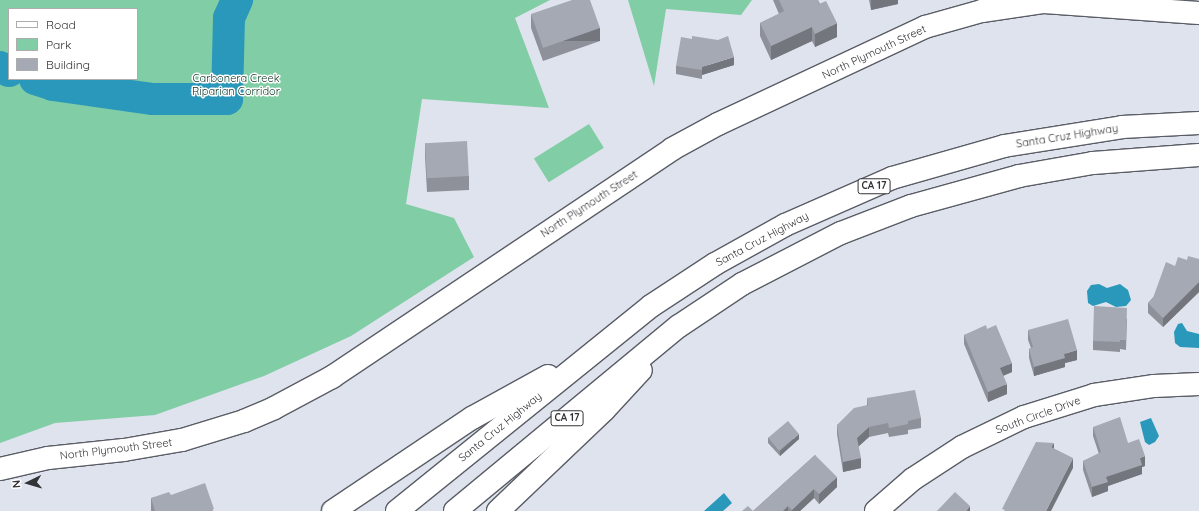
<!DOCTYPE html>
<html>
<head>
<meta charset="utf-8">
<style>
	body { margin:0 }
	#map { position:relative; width:1199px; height:511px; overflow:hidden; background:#dee3ed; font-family:Quicksand,sans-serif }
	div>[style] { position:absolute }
	.green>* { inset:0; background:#81cda5; transform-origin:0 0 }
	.water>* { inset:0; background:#2a98bb }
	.river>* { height:32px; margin:-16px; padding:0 16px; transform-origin:16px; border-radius:16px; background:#2a98bb }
	.roads { filter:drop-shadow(1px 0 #5a5d66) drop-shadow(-1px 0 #5a5d66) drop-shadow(0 1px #5a5d66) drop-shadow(0 -1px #5a5d66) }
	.minor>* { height:22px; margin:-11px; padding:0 11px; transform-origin:11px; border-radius:11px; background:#fff }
	.highway>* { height:22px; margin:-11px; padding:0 11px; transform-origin:11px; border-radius:11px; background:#fff }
	.wall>* { inset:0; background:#8e919a }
	.shaded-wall>* { inset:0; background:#74767d; transform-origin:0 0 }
	.building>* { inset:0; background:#a5a9b3; transform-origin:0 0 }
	span { translate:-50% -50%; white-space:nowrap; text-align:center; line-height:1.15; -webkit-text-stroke:3px #fff; paint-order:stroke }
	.shield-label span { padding:1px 3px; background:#fff; border:1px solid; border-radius:3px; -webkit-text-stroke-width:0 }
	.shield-label { font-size:10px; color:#323337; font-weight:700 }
	.street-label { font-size:11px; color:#323337 }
	.park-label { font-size:11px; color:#0c3423 }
	.legend { position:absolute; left:8px; top:8px; width:130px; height:72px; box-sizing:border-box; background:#fff; border:1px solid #adadaf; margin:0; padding:5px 7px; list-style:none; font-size:12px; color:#323337 }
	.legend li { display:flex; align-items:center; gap:8px; height:20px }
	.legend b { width:20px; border:1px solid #adadaf }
	.north { position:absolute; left:8px; top:463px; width:40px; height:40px; -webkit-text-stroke:3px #fff; paint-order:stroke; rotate:265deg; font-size:11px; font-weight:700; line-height:16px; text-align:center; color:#323337 }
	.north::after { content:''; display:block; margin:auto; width:14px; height:18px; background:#323337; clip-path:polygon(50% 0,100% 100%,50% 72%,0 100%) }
</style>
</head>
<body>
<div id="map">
	<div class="green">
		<i style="clip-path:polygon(evenodd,0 0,550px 0,515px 18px,549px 108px,422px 99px,406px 204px,454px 218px,474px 257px,351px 336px,264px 376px,155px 415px,55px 423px,0 443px,0 0,9px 9px,137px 9px,137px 79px,9px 79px,9px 9px)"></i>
		<i style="clip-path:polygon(628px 0,752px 0,741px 15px,666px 9px,654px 86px)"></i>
		<i style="left:589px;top:124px;width:28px;height:65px;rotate:58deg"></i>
	</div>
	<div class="water">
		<i style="clip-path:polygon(1099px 284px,1107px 288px,1120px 284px,1128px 290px,1131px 300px,1126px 306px,1116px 307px,1106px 302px,1093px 306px,1088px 303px,1087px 291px,1091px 285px)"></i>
		<i style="clip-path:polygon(1182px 323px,1187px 331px,1199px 334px,1199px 348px,1180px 347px,1175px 343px,1174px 332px,1178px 324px)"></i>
		<i style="clip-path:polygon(1151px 418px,1159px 436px,1155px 442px,1149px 445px,1145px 442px,1140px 422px)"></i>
		<i style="clip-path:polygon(724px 493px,732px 503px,723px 511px,704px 511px)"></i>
	</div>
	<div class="river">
		<i style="left:0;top:67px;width:10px;rotate:24deg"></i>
		<i style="left:35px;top:79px;width:19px;rotate:18deg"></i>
		<i style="left:53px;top:85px;width:101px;rotate:8deg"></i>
		<i style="left:153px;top:99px;width:74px"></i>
		<i style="left:227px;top:99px;width:81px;rotate:-88.6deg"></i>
		<i style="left:229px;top:18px;width:20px;rotate:-66deg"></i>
	</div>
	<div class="roads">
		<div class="minor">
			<i style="left:0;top:469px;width:49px;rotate:-12.9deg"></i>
			<i style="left:48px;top:458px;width:76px;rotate:-6deg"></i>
			<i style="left:124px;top:450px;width:59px;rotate:-9.8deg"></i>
			<i style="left:182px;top:440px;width:65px;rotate:-17deg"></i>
			<i style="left:244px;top:421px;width:33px;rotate:-23deg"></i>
			<i style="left:274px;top:408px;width:66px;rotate:-28.1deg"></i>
			<i style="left:332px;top:377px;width:409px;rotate:-33.8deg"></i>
			<i style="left:672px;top:149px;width:52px;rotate:-28.5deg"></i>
			<i style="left:718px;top:124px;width:229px;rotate:-25.1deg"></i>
			<i style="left:925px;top:27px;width:59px;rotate:-15.7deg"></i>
			<i style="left:982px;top:11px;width:63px;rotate:-8.3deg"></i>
			<i style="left:1044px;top:2px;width:155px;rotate:4.1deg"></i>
			<i style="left:876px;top:511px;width:49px;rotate:-40.9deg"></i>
			<i style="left:913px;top:479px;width:59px;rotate:-33.1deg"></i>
			<i style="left:962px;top:447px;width:69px;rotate:-25.8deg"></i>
			<i style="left:1024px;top:417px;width:73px;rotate:-17.4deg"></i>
			<i style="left:1094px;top:395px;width:61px;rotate:-8.5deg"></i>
			<i style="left:1154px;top:386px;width:45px;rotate:-2.5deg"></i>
		</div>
		<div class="highway">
			<i style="left:333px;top:511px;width:167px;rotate:-33.8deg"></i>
			<i style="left:472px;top:418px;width:87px;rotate:-28.9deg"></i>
			<i style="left:397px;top:511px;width:326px;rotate:-38.9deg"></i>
			<i style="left:651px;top:306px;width:77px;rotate:-33.3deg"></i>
			<i style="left:715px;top:264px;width:80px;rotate:-29.1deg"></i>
			<i style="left:785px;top:225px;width:117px;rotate:-23.7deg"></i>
			<i style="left:892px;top:178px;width:116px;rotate:-15.9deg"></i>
			<i style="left:1004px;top:146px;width:120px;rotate:-9.1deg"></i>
			<i style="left:1122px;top:127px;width:77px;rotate:-3deg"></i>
			<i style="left:455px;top:511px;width:291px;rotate:-39.6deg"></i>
			<i style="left:679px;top:326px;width:76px;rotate:-33.7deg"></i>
			<i style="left:742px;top:284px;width:111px;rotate:-27.3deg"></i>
			<i style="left:841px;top:233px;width:75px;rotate:-21.1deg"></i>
			<i style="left:911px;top:206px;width:112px;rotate:-15.5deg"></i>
			<i style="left:1019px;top:176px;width:75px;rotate:-10deg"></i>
			<i style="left:1093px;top:163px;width:106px;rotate:-4.3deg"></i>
			<i style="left:498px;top:511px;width:146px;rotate:-43.6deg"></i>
			<i style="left:604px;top:410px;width:54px;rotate:-47.2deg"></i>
		</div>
	</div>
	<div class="wall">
		<i style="clip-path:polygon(773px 0,818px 0,837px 37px,815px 47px,812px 41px,771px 60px,760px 36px,760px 23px,779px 14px)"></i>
		<i style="clip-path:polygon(869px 0,898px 0,898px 4px,871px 10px)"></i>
		<i style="clip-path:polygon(531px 14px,600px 41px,543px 61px,531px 28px)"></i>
		<i style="clip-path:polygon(734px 65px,702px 75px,702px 79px,676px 74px,676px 66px)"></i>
		<i style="clip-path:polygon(425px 143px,469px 176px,469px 190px,427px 192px,425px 157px)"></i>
		<i style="clip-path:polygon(1199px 259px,1199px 292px,1163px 327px,1148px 313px,1148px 303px,1187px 260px)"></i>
		<i style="clip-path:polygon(1127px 318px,1126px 350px,1120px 349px,1120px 352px,1093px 350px,1093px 341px)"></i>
		<i style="clip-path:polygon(987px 329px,1012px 372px,1003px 376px,1007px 394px,988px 402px,964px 344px,964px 335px)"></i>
		<i style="clip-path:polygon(1028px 330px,1077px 360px,1065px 363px,1065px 367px,1034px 376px,1029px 358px,1029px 349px,1031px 348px,1028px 340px)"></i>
		<i style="clip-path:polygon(867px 398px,921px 418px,921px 428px,908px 430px,908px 434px,889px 437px,888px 433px,869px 437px,858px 446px,861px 468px,843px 472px,837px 434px,837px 425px,867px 405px)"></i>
		<i style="clip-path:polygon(1093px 427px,1128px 443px,1145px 466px,1142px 467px,1142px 474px,1108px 486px,1108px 491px,1092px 497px,1083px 470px,1083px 461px,1099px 454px,1093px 436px)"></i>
		<i style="clip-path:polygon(768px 438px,799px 439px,780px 456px,768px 443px)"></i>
		<i style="clip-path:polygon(815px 455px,837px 487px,819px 504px,814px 498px,800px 511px,753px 511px)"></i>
		<i style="clip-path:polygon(171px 495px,214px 511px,151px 511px,151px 498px)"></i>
	</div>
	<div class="shaded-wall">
		<i style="clip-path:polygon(871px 0,898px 0,898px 4px,871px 10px)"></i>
		<i style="clip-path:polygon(837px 23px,837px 37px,815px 47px,815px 34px)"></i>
		<i style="clip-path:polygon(812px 27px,812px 41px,771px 60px,771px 46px)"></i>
		<i style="left:600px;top:28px;width:13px;height:60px;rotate:90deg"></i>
		<i style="clip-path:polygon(734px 57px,734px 65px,702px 75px,702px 79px,702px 67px)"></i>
		<i style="clip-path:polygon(1199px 282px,1199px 292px,1163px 327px,1163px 318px)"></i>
		<i style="clip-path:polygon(1077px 350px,1077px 360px,1065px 363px,1065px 367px,1034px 376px,1034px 367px,1064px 354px)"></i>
		<i style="clip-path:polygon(1012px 363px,1012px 372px,1000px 377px,1000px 368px)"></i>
		<i style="clip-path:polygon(1007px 384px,1007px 394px,988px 402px,988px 392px)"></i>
		<i style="clip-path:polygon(869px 427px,869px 437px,857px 448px,857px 438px)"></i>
		<i style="clip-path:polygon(799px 434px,799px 439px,780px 456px,780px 451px)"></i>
		<i style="clip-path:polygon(1054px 443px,1054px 452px,1051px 447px)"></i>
		<i style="clip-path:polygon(1145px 456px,1145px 466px,1142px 467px,1142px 474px,1108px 486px,1108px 491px,1092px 497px,1092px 487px,1106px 477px,1140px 458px)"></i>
		<i style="clip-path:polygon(861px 458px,861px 468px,843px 472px,843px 462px)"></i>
		<i style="clip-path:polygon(1073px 458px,1073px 468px,1051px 511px,1046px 511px)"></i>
		<i style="clip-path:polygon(837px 477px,837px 487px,819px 504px,819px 494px)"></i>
		<i style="clip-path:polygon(814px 489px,814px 498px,800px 511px,792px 511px,792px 510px)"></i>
		<i style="clip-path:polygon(788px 506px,788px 511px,783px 511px)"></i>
		<i style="clip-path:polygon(970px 506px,970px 511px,966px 511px)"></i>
	</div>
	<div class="building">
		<i style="clip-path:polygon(572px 0,590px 0,600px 28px,543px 48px,531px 14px)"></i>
		<i style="clip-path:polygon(779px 0,818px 0,819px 4px,826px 1px,837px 23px,815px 34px,812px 27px,771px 46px,760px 23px,784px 11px)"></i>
		<i style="clip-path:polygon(692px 36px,718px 40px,728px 36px,734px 57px,702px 67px,702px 70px,676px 66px,681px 37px,692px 39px)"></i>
		<i style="left:467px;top:141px;width:35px;height:42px;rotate:87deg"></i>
		<i style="clip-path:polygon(1188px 256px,1199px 259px,1199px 282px,1163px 318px,1148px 303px,1153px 298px,1166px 262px,1175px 266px,1178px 257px,1187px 260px)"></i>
		<i style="clip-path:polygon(1094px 306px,1127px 308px,1126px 340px,1120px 340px,1120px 342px,1093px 341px)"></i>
		<i style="clip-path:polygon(1068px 319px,1077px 350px,1064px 354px,1065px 358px,1034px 367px,1029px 349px,1033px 347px,1028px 330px)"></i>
		<i style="clip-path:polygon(986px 325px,987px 329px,996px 325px,1012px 363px,1000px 368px,1007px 384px,988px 392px,964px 335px)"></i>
		<i style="clip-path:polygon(915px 390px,921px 418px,908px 421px,908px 424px,889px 428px,888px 423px,869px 427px,857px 438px,861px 458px,843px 462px,837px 425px,854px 408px,868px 405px,867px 398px)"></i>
		<i style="clip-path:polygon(1120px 417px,1128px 443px,1139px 439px,1145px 456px,1140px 458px,1142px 465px,1106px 477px,1108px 482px,1092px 487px,1083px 461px,1101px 452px,1093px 427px)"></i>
		<i style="left:788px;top:421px;width:17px;height:26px;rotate:50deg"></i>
		<i style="clip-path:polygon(1036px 442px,1054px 443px,1051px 447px,1073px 458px,1046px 511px,1004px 511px,1005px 510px,1002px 509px)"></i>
		<i style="clip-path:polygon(815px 455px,837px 477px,819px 494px,814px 489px,792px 510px,788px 506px,783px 511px,753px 511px)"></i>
		<i style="clip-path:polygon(205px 483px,214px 509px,210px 511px,155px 511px,151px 498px,169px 492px,171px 495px)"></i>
		<i style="clip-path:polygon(955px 492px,970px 506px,966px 511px,937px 511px)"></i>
		<i style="clip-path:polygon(748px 506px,753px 511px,742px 511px)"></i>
	</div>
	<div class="shield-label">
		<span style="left:874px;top:186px">CA 17</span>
		<span style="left:567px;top:418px">CA 17</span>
	</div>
	<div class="street-label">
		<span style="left:874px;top:52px;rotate:-25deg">North Plymouth Street</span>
		<span style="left:1067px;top:136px;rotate:-9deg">Santa Cruz Highway</span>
		<span style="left:589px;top:204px;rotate:-33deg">North Plymouth Street</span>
		<span style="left:762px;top:239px;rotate:-28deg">Santa Cruz Highway</span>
		<span style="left:1038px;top:415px;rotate:-20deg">South Circle Drive</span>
		<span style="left:500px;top:427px;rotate:-39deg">Santa Cruz Highway</span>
		<span style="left:116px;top:449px;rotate:-7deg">North Plymouth Street</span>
	</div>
	<div class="park-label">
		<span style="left:236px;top:85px">Carbonera Creek<br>Riparian Corridor</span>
	</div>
	<ul class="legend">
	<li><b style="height:5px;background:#fff"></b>Road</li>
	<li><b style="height:11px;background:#81cda5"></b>Park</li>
	<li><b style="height:11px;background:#a5a9b3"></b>Building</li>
	</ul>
	<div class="north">N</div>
</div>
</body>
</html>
